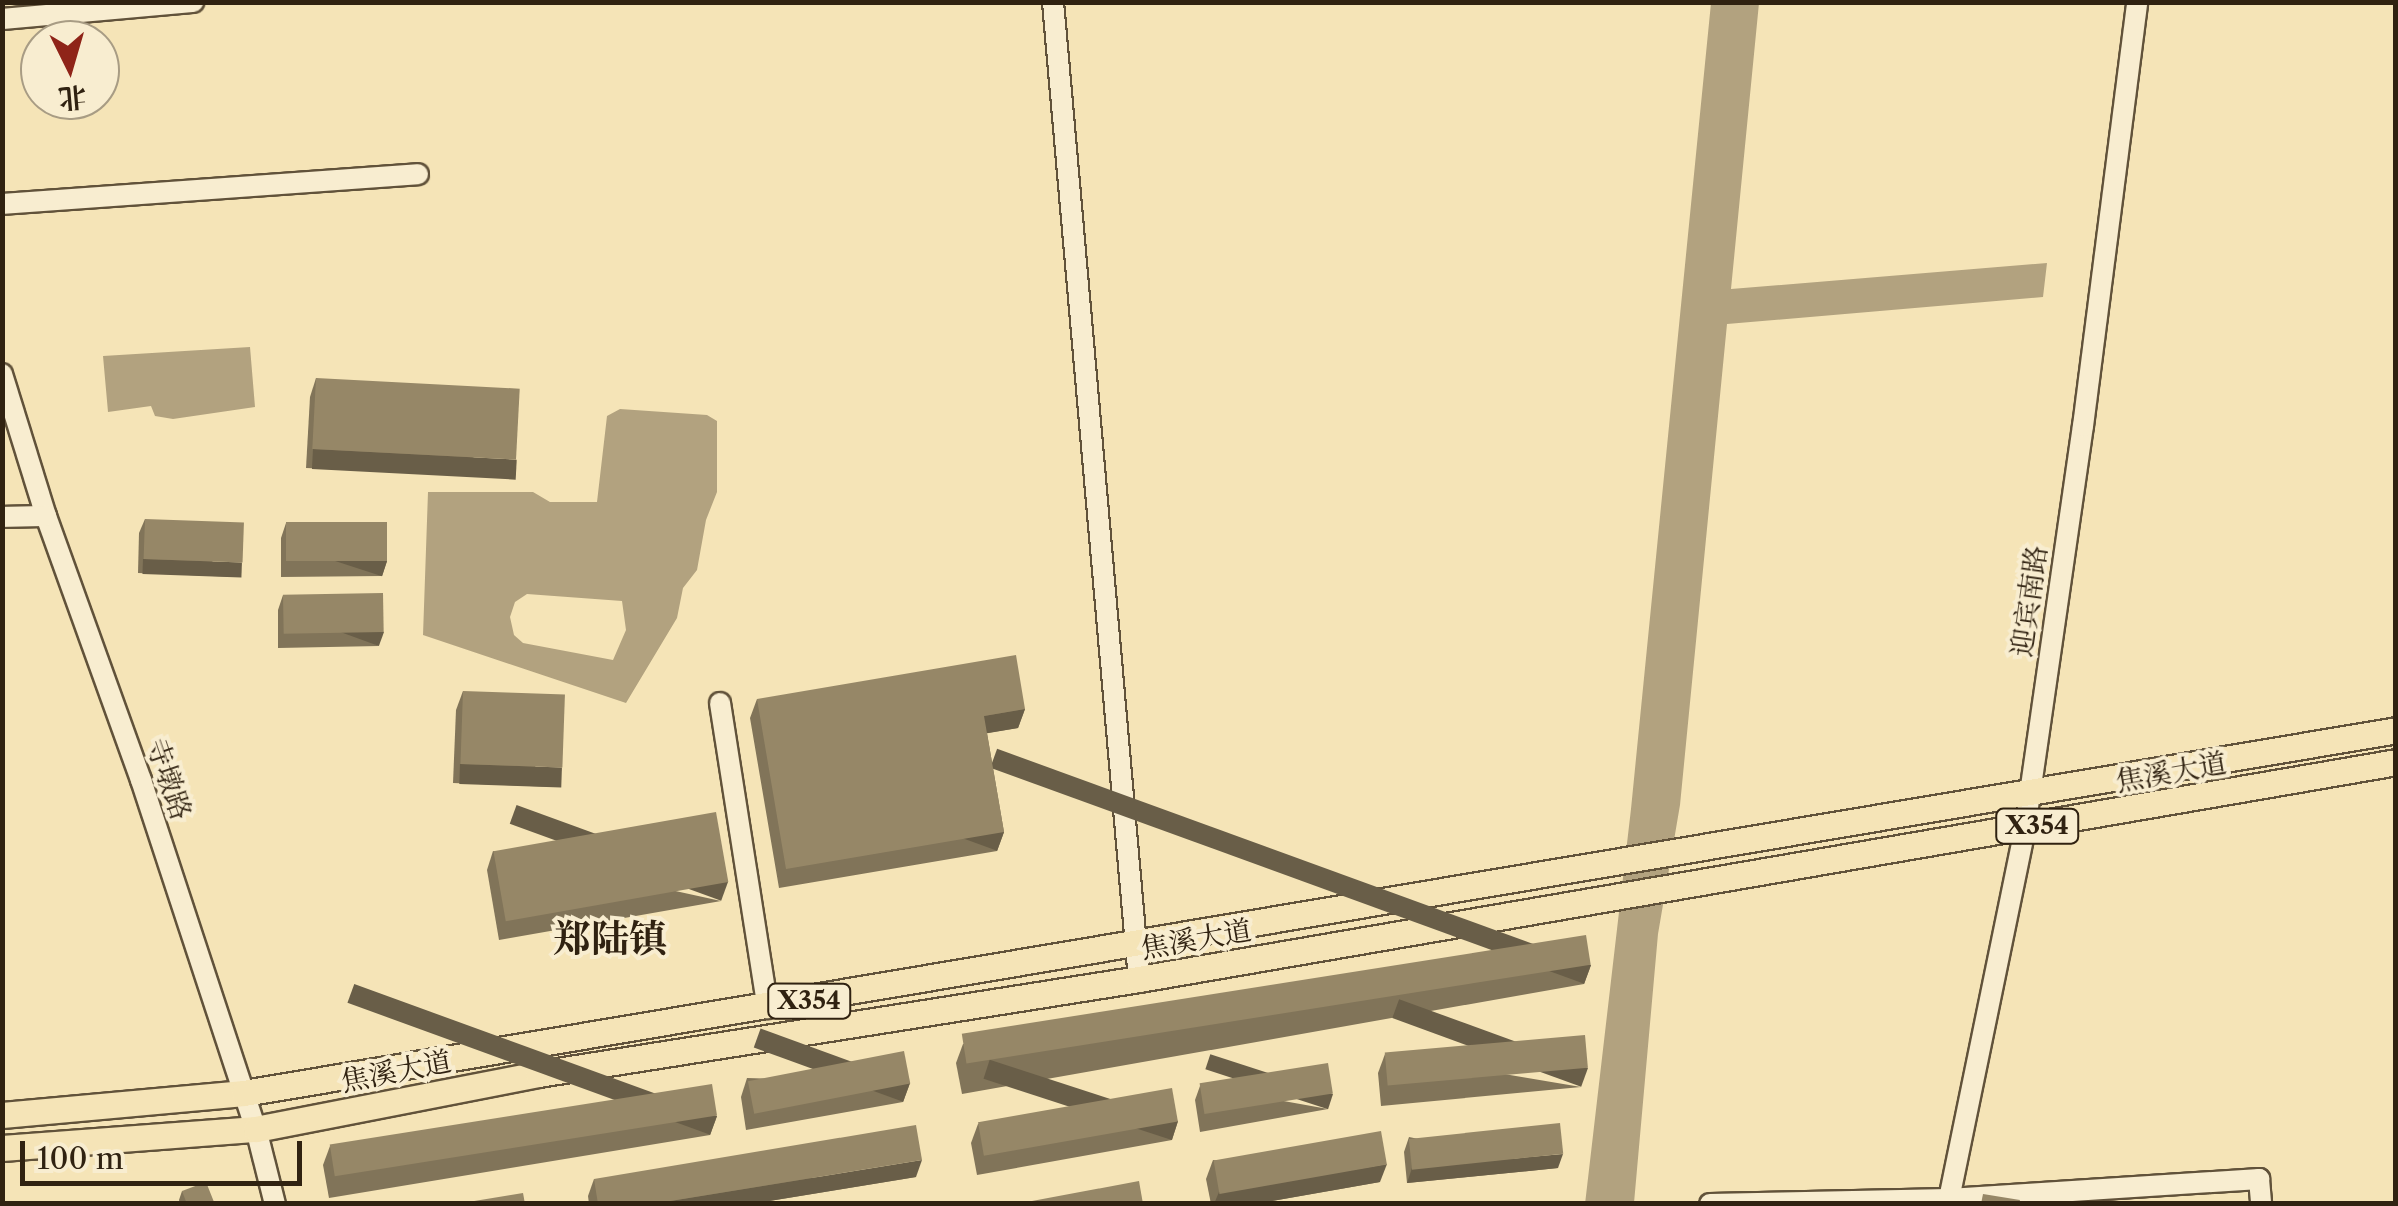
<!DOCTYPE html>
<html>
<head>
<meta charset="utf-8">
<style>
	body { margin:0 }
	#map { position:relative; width:2398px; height:1206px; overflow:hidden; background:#f5e4b7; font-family:"Libre Caslon Text","Noto Serif SC",serif }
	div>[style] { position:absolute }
	.water>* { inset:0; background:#b2a27f }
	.roads { filter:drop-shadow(2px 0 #61523a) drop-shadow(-2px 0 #61523a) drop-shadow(0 2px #61523a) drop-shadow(0 -2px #61523a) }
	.minor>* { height:20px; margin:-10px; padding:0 10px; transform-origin:10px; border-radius:10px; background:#f8edd0 }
	.major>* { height:25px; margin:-12.5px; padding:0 12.5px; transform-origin:12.5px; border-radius:12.5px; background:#f5e4b7 }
	.wall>* { inset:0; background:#817459 }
	.shaded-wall>* { inset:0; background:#695e48; transform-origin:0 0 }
	.building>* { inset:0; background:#968767; transform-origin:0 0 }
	span { translate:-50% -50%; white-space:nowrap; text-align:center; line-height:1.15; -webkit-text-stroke:8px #f8edd0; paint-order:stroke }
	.shield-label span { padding:2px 8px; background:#f8edd0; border:2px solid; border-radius:8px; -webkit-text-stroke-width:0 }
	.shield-label { font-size:25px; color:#302211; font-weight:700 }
	.street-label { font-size:28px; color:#302211 }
	.district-label { font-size:38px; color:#302211; font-weight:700 }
	.frame { position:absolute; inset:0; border:5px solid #302211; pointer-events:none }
	.north { position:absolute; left:20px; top:20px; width:100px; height:100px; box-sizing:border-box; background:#f8edd0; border:2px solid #a89c84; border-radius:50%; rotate:175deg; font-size:28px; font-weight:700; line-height:40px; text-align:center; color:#302211 }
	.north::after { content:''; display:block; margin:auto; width:35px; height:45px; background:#8f2418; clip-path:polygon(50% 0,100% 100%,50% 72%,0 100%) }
	.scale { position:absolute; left:20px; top:1141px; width:282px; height:45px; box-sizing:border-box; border:5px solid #302211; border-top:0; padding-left:12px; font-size:30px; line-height:35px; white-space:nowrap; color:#302211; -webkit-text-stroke:8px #f8edd0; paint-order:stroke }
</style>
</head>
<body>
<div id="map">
	<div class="water">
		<i style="clip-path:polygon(1711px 3px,1759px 3px,1731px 289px,2047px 263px,2043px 297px,1727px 324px,1680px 805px,1658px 934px,1634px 1203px,1585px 1204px,1631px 809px)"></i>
		<i style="clip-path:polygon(250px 347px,255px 407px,173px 419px,155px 416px,151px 406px,108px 412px,103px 356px)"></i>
		<i style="clip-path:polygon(evenodd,620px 409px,707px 415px,717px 421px,717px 492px,706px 520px,697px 570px,683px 588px,677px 618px,626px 703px,423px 635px,428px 492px,533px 492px,550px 502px,597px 502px,607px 416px,620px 409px,527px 594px,622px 601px,626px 630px,613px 660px,523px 643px,514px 635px,510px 617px,515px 602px,527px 594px)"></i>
	</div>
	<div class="roads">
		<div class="minor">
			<i style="left:1053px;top:2px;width:981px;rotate:84.97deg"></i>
			<i style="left:2px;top:19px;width:192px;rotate:-5.1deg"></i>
			<i style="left:2px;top:204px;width:417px;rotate:-4.1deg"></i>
			<i style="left:2px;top:374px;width:149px;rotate:72.8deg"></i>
			<i style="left:46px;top:516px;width:281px;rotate:70.2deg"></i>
			<i style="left:141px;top:780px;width:367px;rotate:71.8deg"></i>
			<i style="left:256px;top:1129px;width:77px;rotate:75.8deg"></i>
			<i style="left:2px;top:517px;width:44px;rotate:-1.3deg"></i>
			<i style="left:720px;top:703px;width:309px;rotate:81.1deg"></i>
			<i style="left:1710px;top:1204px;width:239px;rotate:-1.2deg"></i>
			<i style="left:1949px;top:1199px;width:311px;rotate:-3.7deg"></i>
			<i style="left:2259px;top:1179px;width:25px;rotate:85deg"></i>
			<i style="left:1948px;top:1204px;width:384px;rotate:-78.4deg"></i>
			<i style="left:2025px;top:828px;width:406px;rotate:-81.8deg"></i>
			<i style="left:2083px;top:426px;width:427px;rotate:-82.7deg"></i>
		</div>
		<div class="major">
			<i style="left:2px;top:1115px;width:243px;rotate:-5.2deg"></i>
			<i style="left:244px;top:1093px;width:2182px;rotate:-9.57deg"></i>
			<i style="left:2px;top:1148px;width:255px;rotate:-4.3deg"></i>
			<i style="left:256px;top:1129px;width:287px;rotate:-11deg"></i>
			<i style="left:538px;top:1074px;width:608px;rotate:-8.98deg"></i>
			<i style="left:1139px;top:979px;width:1276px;rotate:-9.79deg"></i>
		</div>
	</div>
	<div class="wall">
		<i style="clip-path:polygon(316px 378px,510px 476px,306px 468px,310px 397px)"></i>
		<i style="clip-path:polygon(145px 519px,237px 577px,138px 573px,139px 533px)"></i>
		<i style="clip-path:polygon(286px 523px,387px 561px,382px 576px,281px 577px,281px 538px)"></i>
		<i style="clip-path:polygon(283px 595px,379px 646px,278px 648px,278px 610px)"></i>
		<i style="clip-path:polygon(463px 691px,555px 787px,453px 783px,456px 710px)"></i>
		<i style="clip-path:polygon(757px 699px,1025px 709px,1018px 728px,987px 733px,1004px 832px,997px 851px,779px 888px,750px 718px)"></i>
		<i style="clip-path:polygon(493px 851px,721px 901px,499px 940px,487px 870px)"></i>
		<i style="clip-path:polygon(1591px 965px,1584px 984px,962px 1094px,956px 1063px,963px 1044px)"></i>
		<i style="clip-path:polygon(1385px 1054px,1581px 1087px,1381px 1106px,1378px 1073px)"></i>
		<i style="clip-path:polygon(747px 1078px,910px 1083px,903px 1102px,746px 1130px,741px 1097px)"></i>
		<i style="clip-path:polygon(1200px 1086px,1328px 1109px,1200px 1132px,1195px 1100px)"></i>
		<i style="clip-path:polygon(717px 1116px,710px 1135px,329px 1198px,323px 1165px,330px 1146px)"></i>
		<i style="clip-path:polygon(1178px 1121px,1172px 1140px,977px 1175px,971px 1143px,978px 1124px)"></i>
		<i style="clip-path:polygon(1409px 1137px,1558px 1168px,1407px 1183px,1404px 1152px)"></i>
		<i style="clip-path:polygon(1213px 1160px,1380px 1182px,1255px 1204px,1211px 1204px,1206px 1179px)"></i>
		<i style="clip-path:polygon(916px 1177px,751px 1204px,589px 1204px,588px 1196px,594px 1179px)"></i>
		<i style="clip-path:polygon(182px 1191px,214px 1202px,213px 1204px,180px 1204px,179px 1200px)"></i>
	</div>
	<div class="shaded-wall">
		<i style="left:313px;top:449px;width:204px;height:20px;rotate:3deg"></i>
		<i style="left:143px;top:559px;width:99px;height:15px;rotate:2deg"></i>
		<i style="left:387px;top:561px;width:16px;height:101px;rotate:108deg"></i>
		<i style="left:384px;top:632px;width:15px;height:101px;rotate:110deg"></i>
		<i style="clip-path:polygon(1025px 709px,1018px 728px,977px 735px,984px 716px)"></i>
		<i style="left:460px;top:764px;width:102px;height:20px;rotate:2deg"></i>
		<i style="left:1004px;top:832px;width:20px;height:221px;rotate:110deg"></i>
		<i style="left:728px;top:882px;width:20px;height:225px;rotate:110deg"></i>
		<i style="left:1591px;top:965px;width:20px;height:632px;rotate:110deg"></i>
		<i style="left:1588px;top:1068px;width:20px;height:201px;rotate:110deg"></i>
		<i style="left:910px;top:1083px;width:20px;height:159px;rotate:110deg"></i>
		<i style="left:1333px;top:1094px;width:16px;height:129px;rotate:108deg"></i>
		<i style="left:717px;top:1116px;width:20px;height:386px;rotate:110deg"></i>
		<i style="left:1178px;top:1121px;width:20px;height:198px;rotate:108deg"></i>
		<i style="clip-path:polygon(1563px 1154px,1558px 1168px,1407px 1183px,1412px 1168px)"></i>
		<i style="clip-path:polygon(922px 1160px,916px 1177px,751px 1204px,652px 1204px)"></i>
		<i style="clip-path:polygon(1387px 1164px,1380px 1182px,1255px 1204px,1214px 1204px,1219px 1192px)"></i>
	</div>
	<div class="building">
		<i style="left:316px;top:378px;width:204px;height:71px;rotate:3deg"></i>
		<i style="left:145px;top:519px;width:99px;height:40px;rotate:2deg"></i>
		<i style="left:387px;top:522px;width:39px;height:101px;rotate:90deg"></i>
		<i style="left:383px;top:593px;width:39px;height:100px;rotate:89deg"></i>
		<i style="clip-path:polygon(1016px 655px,1025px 709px,984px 716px,1004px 832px,786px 869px,757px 699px)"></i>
		<i style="left:463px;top:691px;width:102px;height:73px;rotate:2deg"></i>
		<i style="left:716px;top:812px;width:71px;height:226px;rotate:80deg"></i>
		<i style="left:1586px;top:935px;width:30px;height:632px;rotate:81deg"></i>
		<i style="left:1585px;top:1035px;width:33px;height:201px;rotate:85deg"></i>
		<i style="left:904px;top:1051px;width:33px;height:159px;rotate:79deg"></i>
		<i style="left:1328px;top:1063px;width:31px;height:130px;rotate:81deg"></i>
		<i style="left:712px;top:1084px;width:32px;height:387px;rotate:81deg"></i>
		<i style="left:1172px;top:1088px;width:34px;height:197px;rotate:80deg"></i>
		<i style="left:1560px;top:1123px;width:31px;height:152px;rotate:84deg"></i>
		<i style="clip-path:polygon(916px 1125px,922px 1160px,652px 1204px,598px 1204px,594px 1179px)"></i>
		<i style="left:1381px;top:1131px;width:34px;height:170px;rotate:80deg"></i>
		<i style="clip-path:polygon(1139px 1181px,1143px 1204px,1016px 1204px)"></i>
		<i style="clip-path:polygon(206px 1182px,214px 1202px,187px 1204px,182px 1191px)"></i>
		<i style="clip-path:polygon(523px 1193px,525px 1204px,456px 1204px)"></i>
		<i style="clip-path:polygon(1983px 1194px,2020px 1200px,2019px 1204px,1981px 1204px)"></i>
	</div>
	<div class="shield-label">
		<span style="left:2037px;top:826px">X354</span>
		<span style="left:809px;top:1001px">X354</span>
	</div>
	<div class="street-label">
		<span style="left:2029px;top:601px;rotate:-82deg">迎宾南路</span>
		<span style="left:2171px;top:772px;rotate:-10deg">焦溪大道</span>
		<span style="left:169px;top:779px;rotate:71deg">寺墩路</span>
		<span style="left:1196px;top:939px;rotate:-10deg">焦溪大道</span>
		<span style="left:396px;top:1071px;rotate:-11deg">焦溪大道</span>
	</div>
	<div class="district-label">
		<span style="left:610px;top:939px">郑陆镇</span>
	</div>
	<div class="frame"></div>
	<div class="north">北</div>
	<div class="scale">100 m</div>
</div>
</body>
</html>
